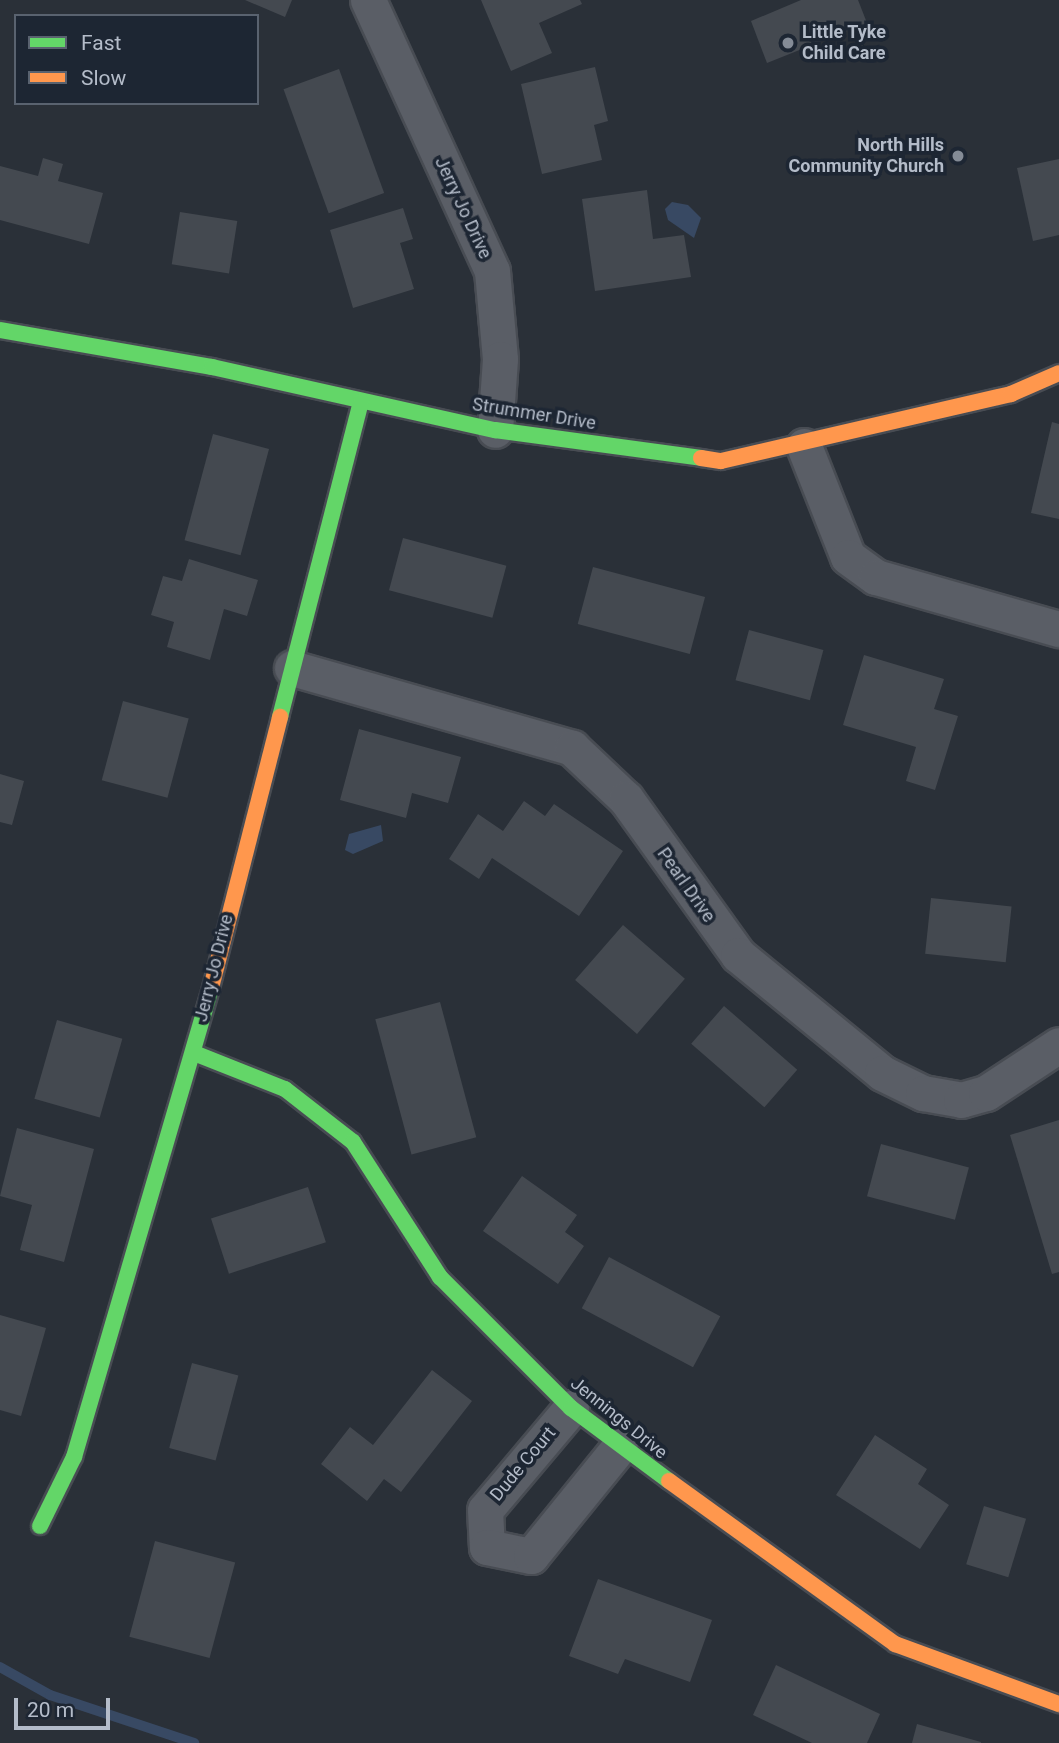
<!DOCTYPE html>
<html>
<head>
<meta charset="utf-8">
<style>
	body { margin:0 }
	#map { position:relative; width:1059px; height:1743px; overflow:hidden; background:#2a3038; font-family:Roboto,sans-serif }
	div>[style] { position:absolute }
	.water>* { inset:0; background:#384963 }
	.stream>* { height:10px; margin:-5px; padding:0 5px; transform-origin:5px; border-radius:5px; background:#384963 }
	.building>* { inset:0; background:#444950; transform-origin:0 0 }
	.roads { filter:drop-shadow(2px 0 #484c53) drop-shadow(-2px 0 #484c53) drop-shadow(0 2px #484c53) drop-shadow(0 -2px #484c53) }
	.street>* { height:35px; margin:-17.5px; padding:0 17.5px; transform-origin:17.5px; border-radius:17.5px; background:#5a5e66 }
	.fast>* { height:16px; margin:-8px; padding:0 8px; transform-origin:8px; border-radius:8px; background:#63d668 }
	.slow>* { height:16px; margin:-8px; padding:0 8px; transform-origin:8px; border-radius:8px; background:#ff974d }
	.dots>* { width:19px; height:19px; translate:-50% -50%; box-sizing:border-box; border:4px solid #1d2633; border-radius:50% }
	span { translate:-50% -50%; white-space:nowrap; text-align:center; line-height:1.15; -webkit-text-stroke:7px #1d2633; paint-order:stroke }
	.poi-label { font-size:18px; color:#b4bcc9; font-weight:700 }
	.left { translate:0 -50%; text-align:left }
	.right { translate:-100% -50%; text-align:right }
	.street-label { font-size:18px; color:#b4bcc9 }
	.legend { position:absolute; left:14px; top:14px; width:245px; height:91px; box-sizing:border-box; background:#1d2633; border:2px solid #59626f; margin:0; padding:9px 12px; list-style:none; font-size:21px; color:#b4bcc9 }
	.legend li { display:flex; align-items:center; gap:14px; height:35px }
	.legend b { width:35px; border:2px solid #59626f }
	.scale { position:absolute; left:14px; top:1698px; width:96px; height:32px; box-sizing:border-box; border:4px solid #b4bcc9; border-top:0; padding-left:9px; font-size:21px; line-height:24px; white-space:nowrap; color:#b4bcc9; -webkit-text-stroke:5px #1d2633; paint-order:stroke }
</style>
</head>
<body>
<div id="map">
	<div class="water">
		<i style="clip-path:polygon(672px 202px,688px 205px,701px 218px,694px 238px,668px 220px,665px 209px)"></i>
		<i style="clip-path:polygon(381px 825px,383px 841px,353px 854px,345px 850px,349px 834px)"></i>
	</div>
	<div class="stream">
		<i style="left:0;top:1667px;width:57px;rotate:29.2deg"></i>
		<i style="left:50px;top:1695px;width:152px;rotate:18.4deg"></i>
	</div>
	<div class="building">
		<i style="clip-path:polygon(245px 0,292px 0,285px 17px)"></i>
		<i style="clip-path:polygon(481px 0,580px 0,582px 4px,539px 23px,552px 53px,511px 71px)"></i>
		<i style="clip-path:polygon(801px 0,858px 0,867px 23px,767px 63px,751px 21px)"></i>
		<i style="clip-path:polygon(595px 67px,608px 121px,594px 125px,602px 160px,542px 174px,521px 84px)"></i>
		<i style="left:339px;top:69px;width:132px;height:59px;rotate:70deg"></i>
		<i style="clip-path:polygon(43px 158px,63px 164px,58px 181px,103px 193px,89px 244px,0 220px,0 166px,38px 176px)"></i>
		<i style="clip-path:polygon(1059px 159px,1059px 235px,1033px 241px,1017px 168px)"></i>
		<i style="clip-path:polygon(647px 190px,653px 239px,684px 235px,691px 277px,595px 291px,582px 199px)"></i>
		<i style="clip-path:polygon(403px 208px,413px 239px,400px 243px,414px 289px,353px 308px,330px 230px)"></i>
		<i style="left:180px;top:212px;width:58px;height:53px;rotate:9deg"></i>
		<i style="clip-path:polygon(1052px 422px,1059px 424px,1059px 519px,1031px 513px)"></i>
		<i style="left:213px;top:434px;width:58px;height:110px;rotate:15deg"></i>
		<i style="left:403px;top:538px;width:107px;height:54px;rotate:15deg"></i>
		<i style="clip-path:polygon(189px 559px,258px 580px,247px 616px,224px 609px,210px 660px,167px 647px,174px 622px,151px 615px,163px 576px,182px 581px)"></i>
		<i style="left:593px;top:567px;width:116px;height:59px;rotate:15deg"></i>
		<i style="left:749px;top:630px;width:77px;height:52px;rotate:15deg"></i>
		<i style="clip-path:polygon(864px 655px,944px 679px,934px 709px,958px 716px,935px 790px,906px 781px,916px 747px,843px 725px)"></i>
		<i style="left:123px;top:701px;width:68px;height:82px;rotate:15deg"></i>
		<i style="clip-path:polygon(359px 729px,461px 757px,448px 803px,412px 793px,406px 818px,340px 800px)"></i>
		<i style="clip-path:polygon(0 774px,24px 781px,12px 825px,0 822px)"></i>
		<i style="clip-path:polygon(524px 801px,545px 816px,554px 804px,623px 851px,579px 916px,492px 858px,479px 879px,449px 859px,478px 814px,503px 831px)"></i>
		<i style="left:931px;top:898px;width:81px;height:56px;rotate:6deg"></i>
		<i style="left:623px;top:925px;width:82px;height:73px;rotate:41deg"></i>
		<i style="left:440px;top:1002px;width:140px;height:67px;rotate:75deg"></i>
		<i style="left:724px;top:1006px;width:97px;height:50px;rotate:41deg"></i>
		<i style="left:57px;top:1020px;width:68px;height:82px;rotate:16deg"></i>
		<i style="clip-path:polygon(1059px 1120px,1059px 1272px,1052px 1274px,1010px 1135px)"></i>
		<i style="clip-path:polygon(17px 1128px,94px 1149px,64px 1262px,20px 1250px,32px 1205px,0 1196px)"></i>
		<i style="left:881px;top:1144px;width:91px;height:54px;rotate:15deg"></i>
		<i style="clip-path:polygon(522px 1176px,577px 1215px,565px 1232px,584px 1246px,558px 1284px,483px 1231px)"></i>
		<i style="left:308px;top:1187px;width:58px;height:102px;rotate:72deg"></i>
		<i style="left:609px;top:1257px;width:126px;height:58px;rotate:28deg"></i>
		<i style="clip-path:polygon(0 1315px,46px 1328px,21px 1416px,0 1410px)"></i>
		<i style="left:192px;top:1363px;width:48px;height:88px;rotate:15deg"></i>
		<i style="clip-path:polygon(432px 1370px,472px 1401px,401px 1492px,384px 1479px,367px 1501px,321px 1464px,350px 1427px,373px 1445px)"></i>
		<i style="clip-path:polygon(875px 1435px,927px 1469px,918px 1484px,949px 1505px,920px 1549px,836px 1495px)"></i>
		<i style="left:984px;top:1506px;width:44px;height:61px;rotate:17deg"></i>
		<i style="left:155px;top:1541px;width:83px;height:99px;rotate:15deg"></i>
		<i style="clip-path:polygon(598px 1579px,712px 1620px,690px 1682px,625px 1659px,618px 1674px,569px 1656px)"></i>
		<i style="clip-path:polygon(776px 1665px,880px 1714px,867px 1743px,812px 1743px,753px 1715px)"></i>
		<i style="clip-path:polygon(917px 1724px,981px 1742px,981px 1743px,912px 1743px)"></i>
	</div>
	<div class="roads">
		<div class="street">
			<i style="left:368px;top:0;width:298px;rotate:65.4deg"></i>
			<i style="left:492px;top:271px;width:88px;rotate:84.8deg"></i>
			<i style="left:500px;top:359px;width:71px;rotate:94deg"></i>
			<i style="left:804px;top:446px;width:119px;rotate:68.4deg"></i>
			<i style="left:848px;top:557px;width:34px;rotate:36deg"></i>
			<i style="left:876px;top:577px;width:190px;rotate:15.9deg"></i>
			<i style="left:292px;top:668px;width:291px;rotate:15.9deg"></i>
			<i style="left:572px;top:748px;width:74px;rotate:43.4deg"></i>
			<i style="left:626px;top:799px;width:192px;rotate:54.3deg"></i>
			<i style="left:738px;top:955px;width:186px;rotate:39.3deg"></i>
			<i style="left:882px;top:1073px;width:46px;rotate:26deg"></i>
			<i style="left:923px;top:1093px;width:39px;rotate:10deg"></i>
			<i style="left:961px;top:1100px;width:26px;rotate:-16deg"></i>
			<i style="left:986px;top:1093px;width:87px;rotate:-33.3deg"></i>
			<i style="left:571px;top:1408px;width:133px;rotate:130.1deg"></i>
			<i style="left:485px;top:1510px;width:37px;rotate:87deg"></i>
			<i style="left:487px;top:1547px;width:45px;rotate:11.6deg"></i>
			<i style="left:531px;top:1556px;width:141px;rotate:-51deg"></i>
		</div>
		<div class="fast">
			<i style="left:0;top:330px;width:215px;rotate:9.9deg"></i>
			<i style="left:212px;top:367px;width:290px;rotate:12.6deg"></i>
			<i style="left:495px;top:430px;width:208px;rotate:7.7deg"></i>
			<i style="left:280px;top:717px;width:325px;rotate:-75.6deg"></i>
			<i style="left:194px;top:1053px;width:98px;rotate:21.6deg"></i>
			<i style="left:285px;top:1089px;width:86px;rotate:37.9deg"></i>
			<i style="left:353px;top:1142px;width:161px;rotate:57.2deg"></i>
			<i style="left:440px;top:1277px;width:185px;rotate:45deg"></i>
			<i style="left:571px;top:1408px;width:122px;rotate:36.7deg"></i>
			<i style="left:40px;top:1526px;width:77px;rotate:-63.8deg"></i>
			<i style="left:74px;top:1457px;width:489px;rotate:-73.7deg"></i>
		</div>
		<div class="slow">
			<i style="left:701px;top:458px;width:20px;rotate:9deg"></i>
			<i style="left:721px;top:461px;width:298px;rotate:-13deg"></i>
			<i style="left:1011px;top:394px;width:52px;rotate:-23.6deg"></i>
			<i style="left:211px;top:988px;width:280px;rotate:-75.7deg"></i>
			<i style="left:669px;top:1481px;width:279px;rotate:35.8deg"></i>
			<i style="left:895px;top:1644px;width:175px;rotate:20.1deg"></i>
		</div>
	</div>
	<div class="dots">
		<i style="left:788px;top:43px;background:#848b96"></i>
		<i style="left:958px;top:156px;background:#848b96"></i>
	</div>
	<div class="poi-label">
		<span class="left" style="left:802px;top:43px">Little Tyke<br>Child Care</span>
		<span class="right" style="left:944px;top:156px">North Hills<br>Community Church</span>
	</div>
	<div class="street-label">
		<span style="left:463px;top:208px;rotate:65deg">Jerry Jo Drive</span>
		<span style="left:534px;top:414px;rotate:9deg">Strummer Drive</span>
		<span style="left:686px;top:885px;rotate:55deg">Pearl Drive</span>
		<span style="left:214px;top:968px;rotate:-76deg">Jerry Jo Drive</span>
		<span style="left:619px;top:1418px;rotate:39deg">Jennings Drive</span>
		<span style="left:523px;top:1464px;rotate:-50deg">Dude Court</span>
	</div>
	<ul class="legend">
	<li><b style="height:9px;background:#63d668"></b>Fast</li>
	<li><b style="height:9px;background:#ff974d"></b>Slow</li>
	</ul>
	<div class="scale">20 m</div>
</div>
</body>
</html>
